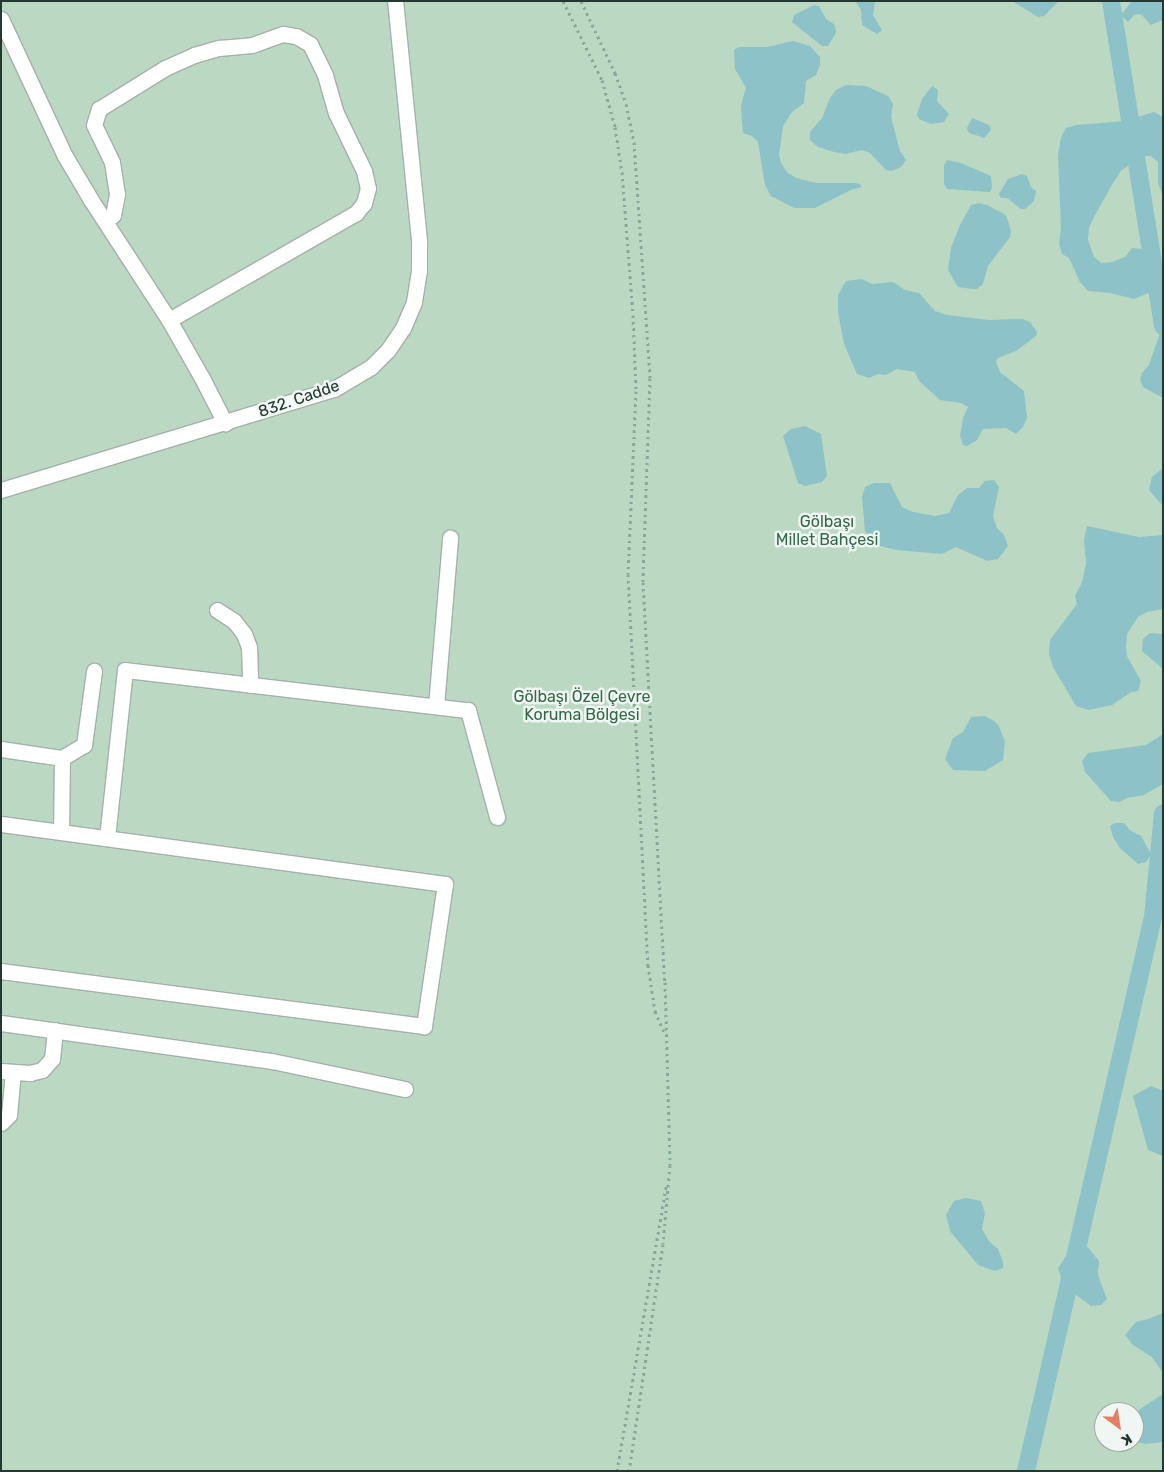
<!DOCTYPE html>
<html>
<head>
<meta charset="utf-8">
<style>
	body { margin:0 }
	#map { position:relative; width:1164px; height:1472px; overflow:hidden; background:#e0e9e5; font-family:Rubik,sans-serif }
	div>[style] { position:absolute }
	.green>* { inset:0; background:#bbd8c2 }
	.water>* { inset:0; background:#8ec2c9 }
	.canal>* { height:18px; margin:-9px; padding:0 9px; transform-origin:9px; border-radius:9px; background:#8ec2c9 }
	.path>* { height:3px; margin-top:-1.5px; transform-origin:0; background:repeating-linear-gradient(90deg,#84a99c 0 2.5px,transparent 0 6.5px) }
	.roads { filter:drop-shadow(1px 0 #a4b0ab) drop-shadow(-1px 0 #a4b0ab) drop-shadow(0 1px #a4b0ab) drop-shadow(0 -1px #a4b0ab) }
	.minor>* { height:15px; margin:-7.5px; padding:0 7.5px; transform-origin:7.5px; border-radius:7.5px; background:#fff }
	span { translate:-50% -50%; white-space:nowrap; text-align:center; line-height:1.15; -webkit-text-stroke:5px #f0f6f3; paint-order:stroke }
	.street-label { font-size:16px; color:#233831 }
	.park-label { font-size:16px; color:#326a45 }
	.frame { position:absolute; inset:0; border:2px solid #233831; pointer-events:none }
	.north { position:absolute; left:1094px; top:1402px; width:50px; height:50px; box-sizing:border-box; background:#f0f6f3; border:1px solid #9eaaa5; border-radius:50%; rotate:149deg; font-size:14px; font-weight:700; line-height:20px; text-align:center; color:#233831 }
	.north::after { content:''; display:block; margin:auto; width:18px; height:22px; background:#e27f66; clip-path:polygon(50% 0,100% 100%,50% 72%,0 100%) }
</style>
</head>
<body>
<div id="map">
	<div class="green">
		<i style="clip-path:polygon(evenodd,1px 1px,1163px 1px,1163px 1471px,1px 1471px,1px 1px,1104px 1412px,1134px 1412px,1134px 1442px,1104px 1442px,1104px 1412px)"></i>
	</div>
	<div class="water">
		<i style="clip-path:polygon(875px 1px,873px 15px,882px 30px,877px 34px,862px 25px,861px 10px,856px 2px)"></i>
		<i style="clip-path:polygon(1012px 1px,1059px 1px,1044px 16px,1038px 17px)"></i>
		<i style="clip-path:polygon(1132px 1px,1163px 1px,1163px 20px,1151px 25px,1142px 15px,1138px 14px,1134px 15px,1128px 22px,1121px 15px)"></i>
		<i style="clip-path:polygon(814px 5px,819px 6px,826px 19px,835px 25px,836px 33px,828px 46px,822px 46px,792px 22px,794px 15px)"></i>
		<i style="clip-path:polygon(793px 41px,810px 46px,820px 57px,820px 65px,816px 75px,806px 81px,804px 103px,792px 112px,783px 126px,779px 155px,781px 163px,787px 172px,796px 178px,816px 183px,855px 183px,860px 184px,862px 187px,851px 190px,815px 208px,794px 208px,771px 196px,765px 185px,758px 142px,752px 136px,743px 133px,742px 123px,741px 105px,746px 88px,735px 69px,734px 50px,739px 47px,767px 47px)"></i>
		<i style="clip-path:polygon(846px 85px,866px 86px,888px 96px,893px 104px,891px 117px,900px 151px,906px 160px,901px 167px,892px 171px,886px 170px,870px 153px,862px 150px,845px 154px,834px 152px,818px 147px,810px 140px,810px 132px,822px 118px,830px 98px,836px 90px)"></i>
		<i style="clip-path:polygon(932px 86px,938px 90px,937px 101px,949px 114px,944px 122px,931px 124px,919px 119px,917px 115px,922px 99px)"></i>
		<i style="clip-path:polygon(1154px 112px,1163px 117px,1163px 197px,1158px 183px,1158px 162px,1151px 156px,1141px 156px,1121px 171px,1113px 183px,1094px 217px,1089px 228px,1088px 240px,1094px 257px,1101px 263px,1112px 262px,1125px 257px,1132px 248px,1142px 249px,1159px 267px,1162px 276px,1159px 284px,1151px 292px,1134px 299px,1110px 293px,1088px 291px,1080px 282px,1069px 258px,1062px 254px,1059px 244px,1061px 228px,1058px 156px,1061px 137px,1066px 128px,1076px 125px,1125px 121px)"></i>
		<i style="clip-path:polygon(972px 118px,989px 125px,991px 130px,984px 138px,969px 133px,967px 128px)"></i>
		<i style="clip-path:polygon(947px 160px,961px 163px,991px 176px,992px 188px,990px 192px,947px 189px,944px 184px,944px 165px)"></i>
		<i style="clip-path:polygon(1022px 174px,1027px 176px,1031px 187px,1036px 191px,1034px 201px,1025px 209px,1021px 209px,1007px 198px,1001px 198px,999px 194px,1008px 179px)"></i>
		<i style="clip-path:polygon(979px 203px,987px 205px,1006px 215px,1011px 231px,1010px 237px,988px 266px,983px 284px,977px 289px,972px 289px,958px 287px,948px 270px,951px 248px,960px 225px,971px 205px)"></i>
		<i style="clip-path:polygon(862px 279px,872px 284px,893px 282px,905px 290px,919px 293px,935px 311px,947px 315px,989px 320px,1022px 319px,1030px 322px,1037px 332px,1036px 336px,1016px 351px,998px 358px,996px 362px,1000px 372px,1024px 391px,1027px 418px,1023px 427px,1016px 434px,1006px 428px,983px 429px,977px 440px,967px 446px,963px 445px,960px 436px,963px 418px,968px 407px,961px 403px,940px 400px,919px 381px,915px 372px,897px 369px,886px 375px,878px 374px,869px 378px,857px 374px,844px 344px,838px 312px,838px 295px,846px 281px)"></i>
		<i style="clip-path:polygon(1163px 324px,1163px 398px,1143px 387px,1140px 380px,1142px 373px,1149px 365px)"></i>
		<i style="clip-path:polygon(805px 426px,821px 434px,827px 476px,822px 482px,805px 486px,798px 483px,783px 436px,791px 429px)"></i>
		<i style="clip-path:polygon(1163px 468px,1163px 503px,1161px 504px,1149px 490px,1152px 477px)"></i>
		<i style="clip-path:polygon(994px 480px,999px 487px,993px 516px,997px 528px,1004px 535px,1008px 546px,998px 559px,987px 561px,956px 547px,942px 554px,897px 550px,876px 545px,865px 531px,862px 497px,865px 487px,874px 483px,890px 483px,902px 507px,913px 512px,935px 516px,949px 513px,958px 495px,967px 488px,979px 488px,985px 481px)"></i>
		<i style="clip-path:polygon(1087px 526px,1139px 537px,1163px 535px,1163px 609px,1147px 612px,1138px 617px,1127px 634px,1126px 646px,1127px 656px,1141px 681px,1138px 691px,1131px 692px,1112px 705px,1089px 710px,1076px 706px,1053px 667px,1049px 654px,1050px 640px,1077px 604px,1075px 596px,1082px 582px,1086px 564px,1084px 540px)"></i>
		<i style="clip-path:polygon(1150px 633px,1163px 634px,1163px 669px,1142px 651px,1143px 639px)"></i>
		<i style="clip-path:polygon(985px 716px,994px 721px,999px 726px,1005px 742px,1003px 760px,985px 771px,953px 770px,945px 759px,953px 738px,963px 732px,971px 717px)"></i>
		<i style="clip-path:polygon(1163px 734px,1163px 784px,1144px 795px,1127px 798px,1119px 802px,1111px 801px,1085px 772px,1082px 761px,1088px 753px,1146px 745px)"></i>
		<i style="clip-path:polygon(1115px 823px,1124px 823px,1130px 830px,1141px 836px,1151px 854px,1146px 862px,1138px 864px,1120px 848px,1113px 837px,1110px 826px)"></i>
		<i style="clip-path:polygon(1151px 1086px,1163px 1091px,1163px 1156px,1148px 1150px,1133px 1096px)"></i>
		<i style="clip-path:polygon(966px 1198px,981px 1201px,985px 1213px,982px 1229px,989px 1241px,998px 1249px,1003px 1262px,1003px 1268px,995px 1271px,978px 1265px,950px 1231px,946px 1215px,954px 1201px)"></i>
		<i style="clip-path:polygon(1085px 1244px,1099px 1261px,1098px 1275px,1107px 1299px,1101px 1305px,1091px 1306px,1064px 1286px,1058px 1268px,1073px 1246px)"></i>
		<i style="clip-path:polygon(1163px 1313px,1163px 1373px,1152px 1357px,1133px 1345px,1125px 1335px,1136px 1322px,1148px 1319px)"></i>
		<i style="clip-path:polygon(1163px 1394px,1163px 1442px,1145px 1444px,1134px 1441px,1134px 1417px,1140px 1409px)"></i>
	</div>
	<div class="canal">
		<i style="left:1111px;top:1px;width:329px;rotate:80.9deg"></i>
		<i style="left:1026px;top:1471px;width:568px;rotate:-77.09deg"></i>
		<i style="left:1153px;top:917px;width:104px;rotate:-84.5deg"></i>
	</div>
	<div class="path">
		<i style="left:563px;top:1px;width:88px;rotate:63.7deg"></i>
		<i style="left:602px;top:80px;width:49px;rotate:74.5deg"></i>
		<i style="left:615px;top:127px;width:46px;rotate:81.2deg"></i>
		<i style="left:622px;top:172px;width:143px;rotate:85.6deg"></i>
		<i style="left:633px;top:315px;width:76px;rotate:87.7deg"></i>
		<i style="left:636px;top:391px;width:183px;rotate:92.5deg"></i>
		<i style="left:628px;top:574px;width:392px;rotate:87.1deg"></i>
		<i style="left:648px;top:965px;width:47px;rotate:81.3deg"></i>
		<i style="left:655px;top:1011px;width:25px;rotate:67deg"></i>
		<i style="left:581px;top:1px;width:80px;rotate:64.7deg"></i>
		<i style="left:615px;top:73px;width:33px;rotate:70deg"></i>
		<i style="left:626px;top:104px;width:39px;rotate:78deg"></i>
		<i style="left:634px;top:142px;width:237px;rotate:86.1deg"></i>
		<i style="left:650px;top:378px;width:204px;rotate:92deg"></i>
		<i style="left:643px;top:582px;width:401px;rotate:86.9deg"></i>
		<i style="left:665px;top:982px;width:183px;rotate:88.4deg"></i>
		<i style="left:670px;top:1165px;width:79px;rotate:95.1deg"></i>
		<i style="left:663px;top:1244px;width:230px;rotate:98.5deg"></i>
		<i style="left:617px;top:1471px;width:289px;rotate:-80.2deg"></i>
	</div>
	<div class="roads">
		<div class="minor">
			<i style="left:1px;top:19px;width:151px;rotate:65deg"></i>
			<i style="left:65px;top:156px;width:51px;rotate:59.4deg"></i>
			<i style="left:91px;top:200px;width:143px;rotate:57deg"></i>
			<i style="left:169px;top:320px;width:67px;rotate:60.4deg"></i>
			<i style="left:202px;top:378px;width:51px;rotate:62.9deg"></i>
			<i style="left:105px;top:221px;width:10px;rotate:-37deg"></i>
			<i style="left:113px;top:215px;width:21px;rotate:-79deg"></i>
			<i style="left:117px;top:194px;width:32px;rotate:-99deg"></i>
			<i style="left:112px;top:162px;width:41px;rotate:-115.9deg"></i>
			<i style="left:94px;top:125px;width:17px;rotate:-73deg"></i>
			<i style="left:99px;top:109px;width:78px;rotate:-31.8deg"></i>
			<i style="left:165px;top:68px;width:32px;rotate:-24deg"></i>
			<i style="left:194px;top:55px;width:26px;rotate:-16deg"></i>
			<i style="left:219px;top:48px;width:33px;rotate:-5deg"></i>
			<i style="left:252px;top:45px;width:33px;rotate:-20deg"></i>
			<i style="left:283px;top:34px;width:13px;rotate:9deg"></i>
			<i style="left:296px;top:36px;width:16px;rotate:30deg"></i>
			<i style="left:310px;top:44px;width:34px;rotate:64deg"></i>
			<i style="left:325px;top:75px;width:40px;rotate:74deg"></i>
			<i style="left:336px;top:113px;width:64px;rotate:64.2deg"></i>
			<i style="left:364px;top:171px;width:17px;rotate:77deg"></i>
			<i style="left:368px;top:188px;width:16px;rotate:105deg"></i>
			<i style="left:364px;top:203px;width:13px;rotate:129deg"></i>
			<i style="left:356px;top:213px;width:215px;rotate:150.2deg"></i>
			<i style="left:1px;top:490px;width:348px;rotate:-16.9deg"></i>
			<i style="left:334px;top:389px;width:43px;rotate:-30.7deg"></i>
			<i style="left:371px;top:367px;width:24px;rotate:-45deg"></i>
			<i style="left:388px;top:350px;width:27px;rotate:-56deg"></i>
			<i style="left:403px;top:328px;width:28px;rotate:-67deg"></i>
			<i style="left:414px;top:302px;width:31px;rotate:-81deg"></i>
			<i style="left:419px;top:271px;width:31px;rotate:-90deg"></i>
			<i style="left:419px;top:240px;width:240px;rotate:-95.7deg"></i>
			<i style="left:217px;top:610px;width:20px;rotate:33deg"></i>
			<i style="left:234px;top:621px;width:16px;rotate:52deg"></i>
			<i style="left:244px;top:634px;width:14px;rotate:69deg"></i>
			<i style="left:249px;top:647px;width:38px;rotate:88deg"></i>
			<i style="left:436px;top:706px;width:169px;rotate:-85.2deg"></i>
			<i style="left:1px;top:749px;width:62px;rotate:8.4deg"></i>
			<i style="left:1px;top:824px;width:448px;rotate:7.7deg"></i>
			<i style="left:445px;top:884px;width:144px;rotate:98.4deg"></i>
			<i style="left:424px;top:1026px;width:427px;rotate:-172.6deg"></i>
			<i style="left:61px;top:832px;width:74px;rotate:-89.2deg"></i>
			<i style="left:62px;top:758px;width:26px;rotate:-31deg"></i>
			<i style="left:84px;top:745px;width:75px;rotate:-82.3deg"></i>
			<i style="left:107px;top:838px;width:169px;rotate:-83.9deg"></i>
			<i style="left:125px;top:670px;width:345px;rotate:6.7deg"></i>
			<i style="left:468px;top:710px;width:111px;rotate:74.8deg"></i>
			<i style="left:1px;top:1023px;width:274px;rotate:8deg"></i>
			<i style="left:272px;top:1061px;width:136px;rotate:11.9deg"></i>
			<i style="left:1px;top:1071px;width:29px;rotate:4deg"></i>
			<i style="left:30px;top:1073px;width:12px;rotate:-14deg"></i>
			<i style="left:42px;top:1070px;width:15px;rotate:-48deg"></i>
			<i style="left:52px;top:1059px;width:29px;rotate:-84deg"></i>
			<i style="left:1px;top:1123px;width:11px;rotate:-45deg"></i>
			<i style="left:9px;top:1115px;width:43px;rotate:-84.7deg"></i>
		</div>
	</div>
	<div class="street-label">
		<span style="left:299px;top:399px;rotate:-19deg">832. Cadde</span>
	</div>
	<div class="park-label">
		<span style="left:827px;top:531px">Gölbaşı<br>Millet Bahçesi</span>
		<span style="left:582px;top:706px">Gölbaşı Özel Çevre<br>Koruma Bölgesi</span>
	</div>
	<div class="frame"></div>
	<div class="north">K</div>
</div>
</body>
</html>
